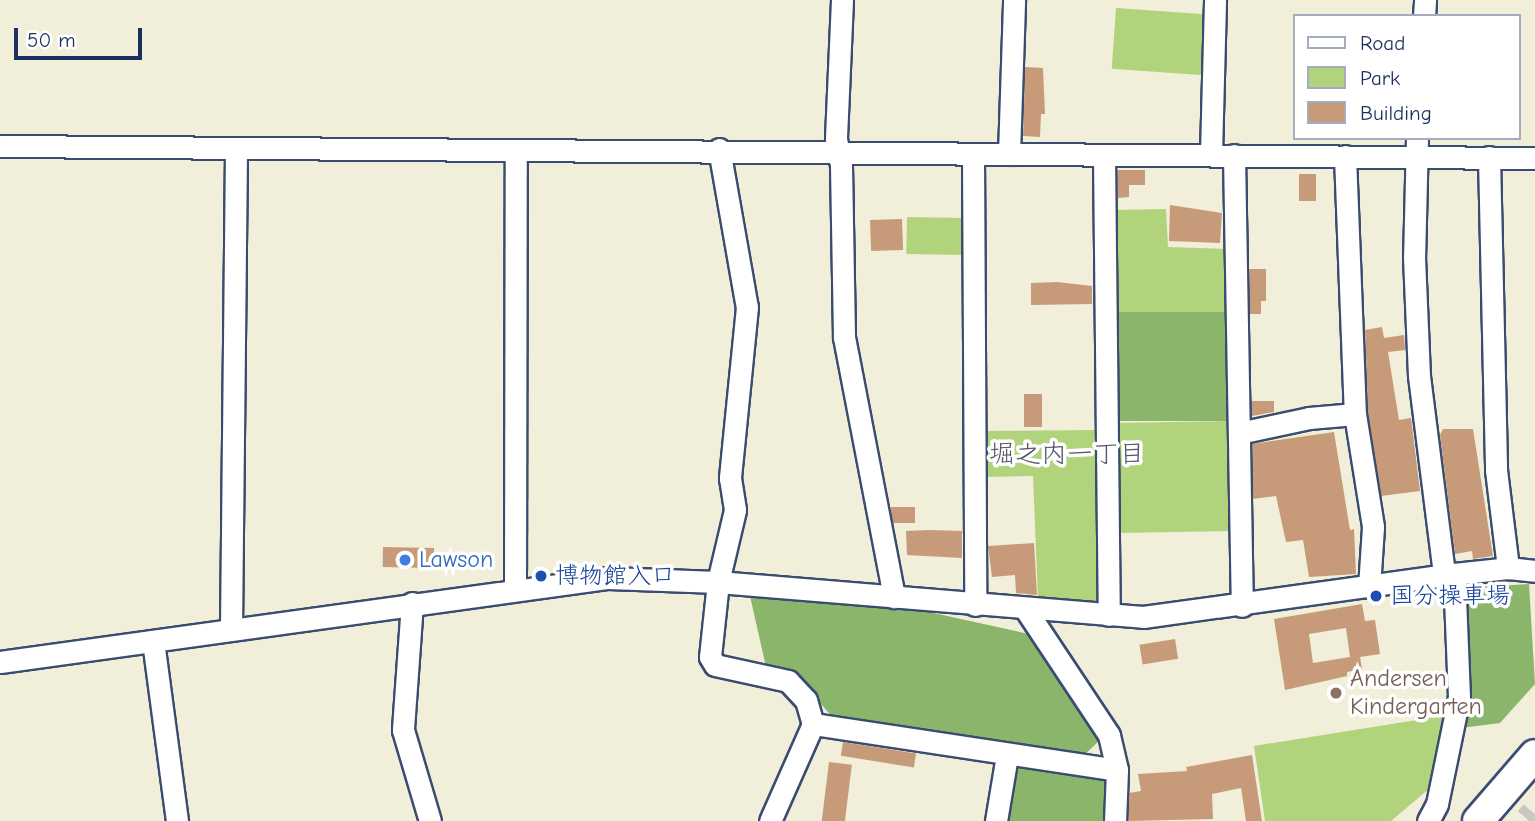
<!DOCTYPE html>
<html>
<head>
<meta charset="utf-8">
<style>
	body { margin:0 }
	#map { position:relative; width:1535px; height:821px; overflow:hidden; background:#f1eeda; font-family:"Comic Neue","Klee One",sans-serif }
	div>[style] { position:absolute }
	.green>* { inset:0; background:#b1d37c; transform-origin:0 0 }
	.forest>* { inset:0; background:#8cb56c; transform-origin:0 0 }
	.building>* { inset:0; background:#c79b79; transform-origin:0 0 }
	.highway-tunnel>* { height:30px; margin-top:-15px; transform-origin:0; background:repeating-linear-gradient(90deg,#c6c8c1 0 30px,transparent 0 45px) }
	.roads { filter:drop-shadow(2px 0 #3b4c71) drop-shadow(-2px 0 #3b4c71) drop-shadow(0 2px #3b4c71) drop-shadow(0 -2px #3b4c71) }
	.minor>* { height:21px; margin:-10.5px; padding:0 10.5px; transform-origin:10.5px; border-radius:10.5px; background:#fff }
	.highway>* { height:30px; margin:-15px; padding:0 15px; transform-origin:15px; border-radius:15px; background:#fff }
	.dots>* { width:19px; height:19px; translate:-50% -50%; box-sizing:border-box; border:4px solid #fff; border-radius:50% }
	span { translate:-50% -50%; white-space:nowrap; text-align:center; line-height:1.15; -webkit-text-stroke:7px #fff; paint-order:stroke }
	.shop-label { font-size:24px; color:#366cbe }
	.left { translate:0 -50%; text-align:left }
	.transit-label { font-size:24px; color:#164399 }
	.education-label { font-size:24px; color:#785e54 }
	.neighbourhood-label { font-size:26px; color:#575567 }
	.legend { position:absolute; left:1293px; top:14px; width:228px; height:126px; box-sizing:border-box; background:#fff; border:2px solid #a4acbf; margin:0; padding:9px 12px; list-style:none; font-size:21px; color:#1b2f5e }
	.legend li { display:flex; align-items:center; gap:14px; height:35px }
	.legend b { width:35px; border:2px solid #a4acbf }
	.scale { position:absolute; left:14px; top:28px; width:128px; height:32px; box-sizing:border-box; border:4px solid #1b2f5e; border-top:0; padding-left:9px; font-size:21px; line-height:24px; white-space:nowrap; color:#1b2f5e; -webkit-text-stroke:5px #fff; paint-order:stroke }
</style>
</head>
<body>
<div id="map">
	<div class="green">
		<i style="left:1116px;top:8px;width:92px;height:61px;rotate:4deg"></i>
		<i style="clip-path:polygon(1166px 209px,1168px 247px,1228px 249px,1230px 312px,1114px 314px,1113px 210px)"></i>
		<i style="left:907px;top:217px;width:58px;height:37px;rotate:1deg"></i>
		<i style="left:1230px;top:421px;width:110px;height:114px;rotate:89deg"></i>
		<i style="clip-path:polygon(1100px 430px,1103px 597px,1098px 604px,1038px 600px,1033px 476px,985px 477px,984px 431px)"></i>
		<i style="clip-path:polygon(1448px 715px,1430px 788px,1391px 821px,1265px 821px,1254px 746px)"></i>
	</div>
	<div class="forest">
		<i style="left:1230px;top:312px;width:109px;height:116px;rotate:90deg"></i>
		<i style="clip-path:polygon(1529px 584px,1535px 684px,1500px 723px,1461px 728px,1461px 588px)"></i>
		<i style="clip-path:polygon(750px 596px,929px 612px,1029px 634px,1087px 715px,1099px 741px,1081px 758px,835px 720px,797px 677px,766px 667px)"></i>
		<i style="clip-path:polygon(1015px 764px,1103px 776px,1108px 783px,1107px 821px,1003px 821px)"></i>
	</div>
	<div class="building">
		<i style="clip-path:polygon(1025px 67px,1043px 68px,1045px 114px,1041px 114px,1040px 137px,1023px 136px)"></i>
		<i style="clip-path:polygon(1117px 170px,1145px 170px,1145px 185px,1129px 185px,1129px 197px,1118px 198px)"></i>
		<i style="left:1299px;top:174px;width:17px;height:27px"></i>
		<i style="clip-path:polygon(1170px 205px,1222px 213px,1220px 243px,1169px 241px)"></i>
		<i style="left:902px;top:219px;width:31px;height:32px;rotate:88deg"></i>
		<i style="clip-path:polygon(1249px 269px,1266px 269px,1266px 301px,1261px 301px,1261px 314px,1250px 314px)"></i>
		<i style="clip-path:polygon(1057px 282px,1092px 286px,1092px 304px,1031px 305px,1031px 283px)"></i>
		<i style="clip-path:polygon(1382px 327px,1384px 338px,1404px 335px,1405px 350px,1388px 352px,1399px 420px,1411px 418px,1420px 491px,1381px 496px,1368px 413px,1365px 330px)"></i>
		<i style="left:1024px;top:394px;width:18px;height:33px"></i>
		<i style="clip-path:polygon(1251px 401px,1274px 401px,1274px 412px,1252px 416px)"></i>
		<i style="clip-path:polygon(1443px 429px,1473px 429px,1493px 556px,1473px 559px,1472px 551px,1455px 554px,1440px 435px)"></i>
		<i style="clip-path:polygon(1334px 432px,1350px 530px,1354px 529px,1356px 574px,1309px 577px,1303px 540px,1286px 542px,1276px 496px,1253px 499px,1252px 444px)"></i>
		<i style="left:891px;top:507px;width:24px;height:16px"></i>
		<i style="clip-path:polygon(929px 530px,962px 531px,962px 558px,907px 555px,906px 531px)"></i>
		<i style="clip-path:polygon(1034px 543px,1037px 595px,1016px 593px,1015px 575px,992px 577px,988px 546px)"></i>
		<i style="left:383px;top:547px;width:51px;height:20px;rotate:1deg"></i>
		<i style="clip-path:polygon(evenodd,1362px 604px,1365px 621px,1375px 620px,1380px 654px,1360px 657px,1362px 669px,1347px 672px,1347px 676px,1285px 690px,1274px 619px,1362px 604px,1346px 628px,1350px 657px,1313px 663px,1309px 634px,1346px 628px)"></i>
		<i style="left:1175px;top:639px;width:20px;height:36px;rotate:81deg"></i>
		<i style="left:843px;top:742px;width:74px;height:14px;rotate:9deg"></i>
		<i style="clip-path:polygon(1252px 755px,1262px 821px,1246px 821px,1241px 788px,1212px 794px,1213px 819px,1128px 821px,1129px 793px,1141px 791px,1138px 774px,1187px 771px,1186px 767px)"></i>
		<i style="left:829px;top:762px;width:23px;height:60px;rotate:7deg"></i>
	</div>
	<div class="highway-tunnel">
		<i style="left:1529px;top:821px;width:9px;rotate:-49deg"></i>
	</div>
	<div class="roads">
		<div class="minor">
			<i style="left:842px;top:0;width:139px;rotate:92.5deg"></i>
			<i style="left:836px;top:139px;width:26px;rotate:79deg"></i>
			<i style="left:841px;top:165px;width:172px;rotate:89deg"></i>
			<i style="left:844px;top:337px;width:265px;rotate:79.1deg"></i>
			<i style="left:1424px;top:16px;width:16px;rotate:-86deg"></i>
			<i style="left:1417px;top:138px;width:119px;rotate:91.4deg"></i>
			<i style="left:1414px;top:257px;width:119px;rotate:87.6deg"></i>
			<i style="left:1419px;top:376px;width:201px;rotate:82.8deg"></i>
			<i style="left:0;top:146px;width:1535px;rotate:0.45deg"></i>
			<i style="left:719px;top:149px;width:160px;rotate:80deg"></i>
			<i style="left:747px;top:307px;width:172px;rotate:95.7deg"></i>
			<i style="left:730px;top:478px;width:32px;rotate:81deg"></i>
			<i style="left:735px;top:510px;width:74px;rotate:103.3deg"></i>
			<i style="left:718px;top:582px;width:75px;rotate:96.1deg"></i>
			<i style="left:710px;top:657px;width:9px;rotate:58deg"></i>
			<i style="left:715px;top:665px;width:75px;rotate:12.4deg"></i>
			<i style="left:788px;top:681px;width:26px;rotate:47deg"></i>
			<i style="left:806px;top:700px;width:25px;rotate:74deg"></i>
			<i style="left:813px;top:724px;width:106px;rotate:113.9deg"></i>
			<i style="left:973px;top:154px;width:451px;rotate:89.7deg"></i>
			<i style="left:1009px;top:154px;width:154px;rotate:-88.1deg"></i>
			<i style="left:1211px;top:154px;width:154px;rotate:-88.5deg"></i>
			<i style="left:1104px;top:155px;width:460px;rotate:89.4deg"></i>
			<i style="left:1234px;top:155px;width:451px;rotate:89deg"></i>
			<i style="left:1345px;top:156px;width:258px;rotate:87.8deg"></i>
			<i style="left:1355px;top:414px;width:114px;rotate:80.9deg"></i>
			<i style="left:1373px;top:527px;width:60px;rotate:93.8deg"></i>
			<i style="left:1489px;top:157px;width:313px;rotate:88.7deg"></i>
			<i style="left:1496px;top:470px;width:99px;rotate:83deg"></i>
			<i style="left:1239px;top:433px;width:72px;rotate:-12.1deg"></i>
			<i style="left:1309px;top:418px;width:46px;rotate:-5deg"></i>
			<i style="left:515px;top:588px;width:436px;rotate:-89.9deg"></i>
			<i style="left:412px;top:603px;width:127px;rotate:94.1deg"></i>
			<i style="left:403px;top:730px;width:95px;rotate:73.5deg"></i>
			<i style="left:1026px;top:610px;width:150px;rotate:56.4deg"></i>
			<i style="left:1109px;top:735px;width:36px;rotate:77deg"></i>
			<i style="left:1117px;top:770px;width:51px;rotate:92.2deg"></i>
			<i style="left:231px;top:628px;width:477px;rotate:-89.4deg"></i>
			<i style="left:153px;top:641px;width:182px;rotate:82.4deg"></i>
			<i style="left:0;top:662px;width:614px;rotate:-7.87deg"></i>
			<i style="left:608px;top:578px;width:110px;rotate:2.1deg"></i>
			<i style="left:718px;top:582px;width:426px;rotate:4.7deg"></i>
			<i style="left:1143px;top:617px;width:314px;rotate:-7.9deg"></i>
			<i style="left:1454px;top:574px;width:54px;rotate:-6.3deg"></i>
			<i style="left:1508px;top:568px;width:27px;rotate:6deg"></i>
			<i style="left:813px;top:724px;width:307px;rotate:8.6deg"></i>
			<i style="left:996px;top:821px;width:67px;rotate:-80.5deg"></i>
			<i style="left:1428px;top:821px;width:19px;rotate:-62deg"></i>
			<i style="left:1437px;top:804px;width:109px;rotate:-78.4deg"></i>
			<i style="left:1459px;top:697px;width:123px;rotate:-92.3deg"></i>
		</div>
		<div class="highway">
			<i style="left:1478px;top:821px;width:87px;rotate:-49.2deg"></i>
		</div>
	</div>
	<div class="dots">
		<i style="left:405px;top:560px;background:#3f7fe0"></i>
		<i style="left:541px;top:576px;background:#1a4fb4"></i>
		<i style="left:1376px;top:596px;background:#1a4fb4"></i>
		<i style="left:1336px;top:693px;background:#8d6e63"></i>
	</div>
	<div class="shop-label">
		<span class="left" style="left:419px;top:560px">Lawson</span>
	</div>
	<div class="transit-label">
		<span class="left" style="left:555px;top:576px">博物館入口</span>
		<span class="left" style="left:1390px;top:596px">国分操車場</span>
	</div>
	<div class="education-label">
		<span class="left" style="left:1350px;top:693px">Andersen<br>Kindergarten</span>
	</div>
	<div class="neighbourhood-label">
		<span style="left:1067px;top:455px">堀之内一丁目</span>
	</div>
	<ul class="legend">
	<li><b style="height:9px;background:#fff"></b>Road</li>
	<li><b style="height:19px;background:#b1d37c"></b>Park</li>
	<li><b style="height:19px;background:#c79b79"></b>Building</li>
	</ul>
	<div class="scale">50 m</div>
</div>
</body>
</html>
